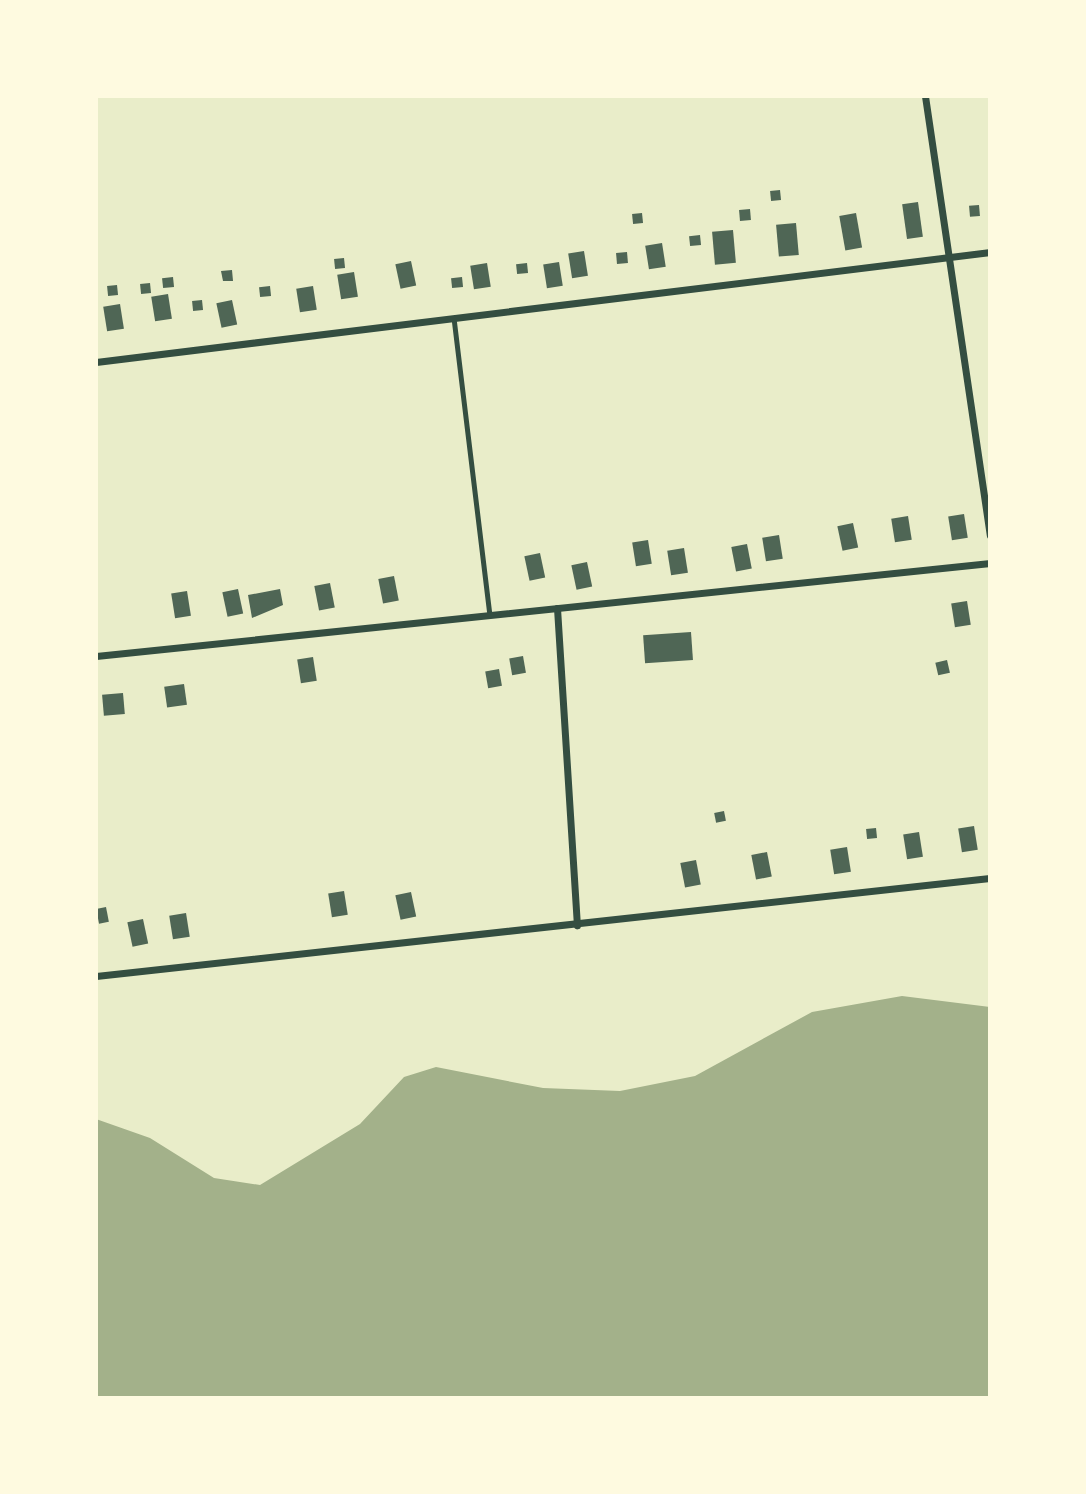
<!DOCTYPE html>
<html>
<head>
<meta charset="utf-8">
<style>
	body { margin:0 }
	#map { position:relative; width:1086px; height:1494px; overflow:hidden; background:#e9edc9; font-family:Overpass,sans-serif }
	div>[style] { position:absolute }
	.water>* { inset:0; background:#a3b18a }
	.building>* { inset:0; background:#4f6655; transform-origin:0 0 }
	.service>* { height:4.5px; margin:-2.25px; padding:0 2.25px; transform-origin:2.25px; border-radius:2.25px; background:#344e41 }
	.minor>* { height:7px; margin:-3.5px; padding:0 3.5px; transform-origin:3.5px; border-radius:3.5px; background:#344e41 }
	span { translate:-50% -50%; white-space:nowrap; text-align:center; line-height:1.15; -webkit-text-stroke:7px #fefae0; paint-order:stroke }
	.frame { position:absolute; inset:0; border:98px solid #fefae0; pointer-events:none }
</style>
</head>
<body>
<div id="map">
	<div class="water">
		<i style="clip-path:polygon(902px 996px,990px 1007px,990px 1398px,96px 1398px,96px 1119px,150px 1138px,214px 1178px,260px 1185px,360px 1124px,404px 1077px,436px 1067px,543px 1088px,620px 1091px,695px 1076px,812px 1012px)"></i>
	</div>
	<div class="building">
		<i style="left:780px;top:190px;width:10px;height:10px;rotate:84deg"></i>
		<i style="left:918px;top:202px;width:35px;height:16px;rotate:82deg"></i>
		<i style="left:979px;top:205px;width:11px;height:10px;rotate:85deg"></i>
		<i style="left:750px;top:209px;width:11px;height:11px;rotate:85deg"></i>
		<i style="left:642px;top:213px;width:10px;height:10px;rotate:84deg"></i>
		<i style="left:856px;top:213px;width:35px;height:17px;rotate:80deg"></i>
		<i style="left:796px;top:223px;width:32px;height:20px;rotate:85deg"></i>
		<i style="left:733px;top:230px;width:33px;height:21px;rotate:85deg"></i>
		<i style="left:700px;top:235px;width:10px;height:11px;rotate:84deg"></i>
		<i style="left:662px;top:243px;width:24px;height:17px;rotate:81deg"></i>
		<i style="left:584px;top:251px;width:25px;height:16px;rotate:81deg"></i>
		<i style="left:627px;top:252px;width:11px;height:11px;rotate:85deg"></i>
		<i style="left:344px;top:258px;width:10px;height:10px;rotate:84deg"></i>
		<i style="left:411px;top:261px;width:25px;height:16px;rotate:78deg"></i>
		<i style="left:559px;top:262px;width:24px;height:16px;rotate:81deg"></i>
		<i style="left:487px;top:263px;width:24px;height:17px;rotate:81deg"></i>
		<i style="left:527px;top:263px;width:10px;height:11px;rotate:84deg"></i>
		<i style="clip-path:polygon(232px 270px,233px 281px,223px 281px,221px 271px)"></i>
		<i style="left:354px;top:272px;width:25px;height:17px;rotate:81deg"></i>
		<i style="left:173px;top:277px;width:10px;height:11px;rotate:84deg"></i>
		<i style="left:462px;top:277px;width:10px;height:11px;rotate:84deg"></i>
		<i style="left:150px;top:283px;width:10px;height:10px;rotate:84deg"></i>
		<i style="left:117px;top:285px;width:10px;height:10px;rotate:84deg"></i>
		<i style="left:270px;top:286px;width:10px;height:11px;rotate:84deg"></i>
		<i style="left:313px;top:286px;width:24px;height:17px;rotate:81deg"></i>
		<i style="left:168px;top:294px;width:25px;height:17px;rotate:81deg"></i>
		<i style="left:202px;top:300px;width:10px;height:10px;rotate:84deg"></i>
		<i style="left:232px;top:300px;width:25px;height:16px;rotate:78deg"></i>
		<i style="left:120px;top:304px;width:25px;height:17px;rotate:81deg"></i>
		<i style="left:964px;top:514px;width:24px;height:16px;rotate:81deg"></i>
		<i style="left:908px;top:516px;width:24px;height:17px;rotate:81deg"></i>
		<i style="left:853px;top:523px;width:25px;height:16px;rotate:78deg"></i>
		<i style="left:779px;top:535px;width:24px;height:17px;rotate:81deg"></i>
		<i style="left:648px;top:540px;width:24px;height:16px;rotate:81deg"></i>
		<i style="left:747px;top:544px;width:25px;height:16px;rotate:79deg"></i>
		<i style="left:684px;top:548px;width:25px;height:17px;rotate:81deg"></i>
		<i style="left:540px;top:553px;width:25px;height:16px;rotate:78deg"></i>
		<i style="left:587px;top:562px;width:25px;height:16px;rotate:78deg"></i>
		<i style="left:394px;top:576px;width:25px;height:16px;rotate:79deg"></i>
		<i style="left:330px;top:583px;width:25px;height:16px;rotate:79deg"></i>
		<i style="left:238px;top:589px;width:25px;height:16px;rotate:78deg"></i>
		<i style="clip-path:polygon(280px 589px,283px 605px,252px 618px,248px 595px)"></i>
		<i style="left:187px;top:591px;width:25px;height:16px;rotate:81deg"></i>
		<i style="left:967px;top:601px;width:24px;height:16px;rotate:81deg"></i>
		<i style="left:691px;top:632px;width:28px;height:48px;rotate:86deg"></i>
		<i style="left:523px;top:656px;width:17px;height:14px;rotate:80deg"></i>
		<i style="left:313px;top:657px;width:24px;height:16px;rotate:81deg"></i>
		<i style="left:947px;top:660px;width:13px;height:12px;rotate:77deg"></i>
		<i style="left:499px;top:669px;width:17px;height:14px;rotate:80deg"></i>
		<i style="left:184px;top:684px;width:21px;height:20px;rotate:82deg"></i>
		<i style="left:123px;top:693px;width:21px;height:21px;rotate:85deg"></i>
		<i style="left:724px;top:811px;width:10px;height:10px;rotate:79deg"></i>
		<i style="left:974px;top:826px;width:24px;height:16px;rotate:81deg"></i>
		<i style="left:876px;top:828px;width:10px;height:10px;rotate:84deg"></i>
		<i style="left:919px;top:832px;width:25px;height:16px;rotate:81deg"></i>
		<i style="left:847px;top:847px;width:25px;height:17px;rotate:81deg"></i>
		<i style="left:767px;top:852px;width:25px;height:16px;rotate:79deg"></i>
		<i style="left:696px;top:860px;width:25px;height:16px;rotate:79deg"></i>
		<i style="left:344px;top:891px;width:24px;height:16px;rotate:81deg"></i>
		<i style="left:411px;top:892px;width:25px;height:16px;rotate:78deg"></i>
		<i style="left:106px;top:907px;width:15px;height:10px;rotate:79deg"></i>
		<i style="left:186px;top:913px;width:24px;height:17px;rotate:81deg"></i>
		<i style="left:143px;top:919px;width:25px;height:16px;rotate:78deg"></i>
	</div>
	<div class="service">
		<i style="left:454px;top:318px;width:299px;rotate:83.1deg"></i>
	</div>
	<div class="minor">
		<i style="left:925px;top:96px;width:444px;rotate:81.6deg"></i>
		<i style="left:96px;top:362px;width:901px;rotate:-7.01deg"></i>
		<i style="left:557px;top:608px;width:318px;rotate:86.4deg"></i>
		<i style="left:96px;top:656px;width:899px;rotate:-5.94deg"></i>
		<i style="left:96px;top:976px;width:899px;rotate:-6.26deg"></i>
	</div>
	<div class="frame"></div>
</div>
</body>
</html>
